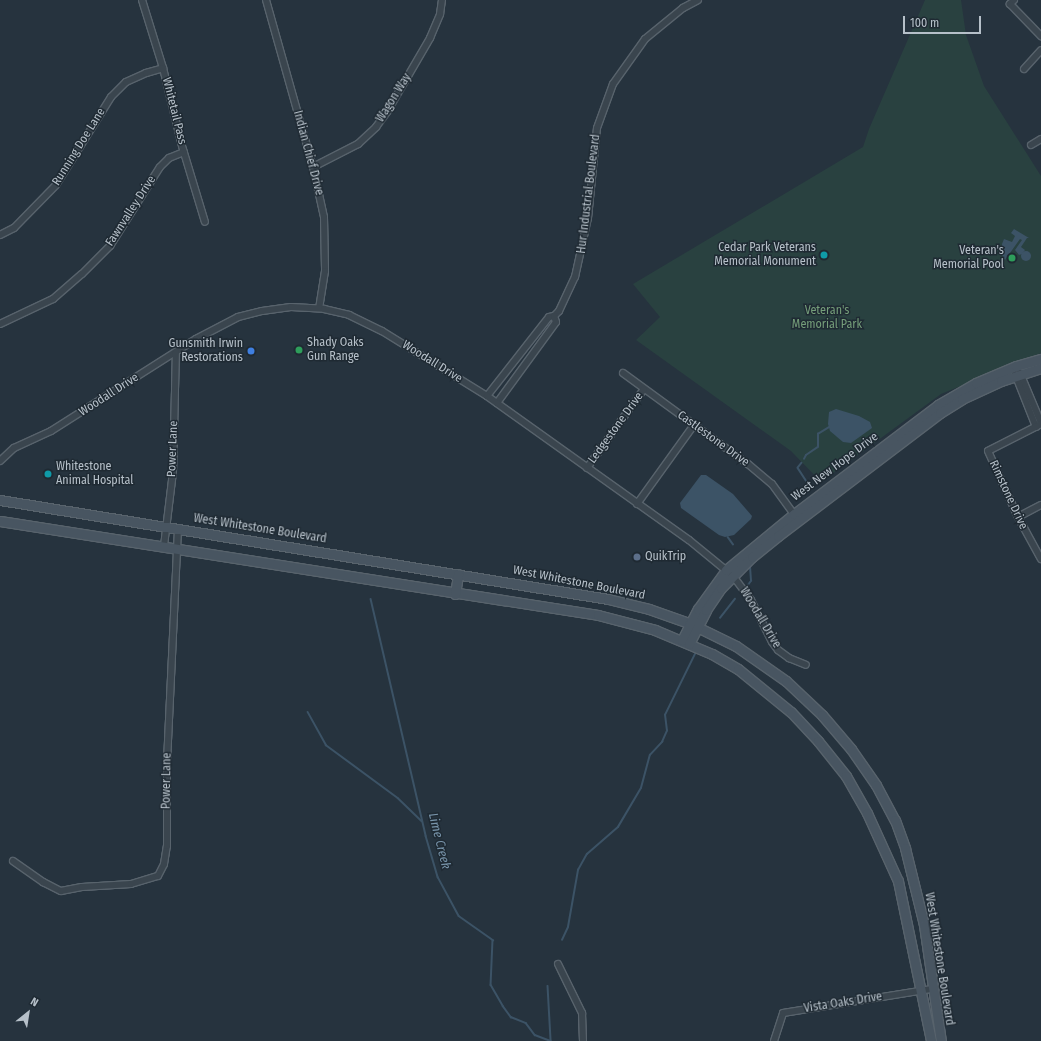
<!DOCTYPE html>
<html>
<head>
<meta charset="utf-8">
<style>
	body { margin:0 }
	#map { position:relative; width:1041px; height:1041px; overflow:hidden; background:#26333e; font-family:"Fira Sans Condensed",sans-serif }
	div>[style] { position:absolute }
	.green>* { inset:0; background:#294140 }
	.water>* { inset:0; background:#3c5366 }
	.round { border-radius:50% }
	.stream>* { height:1.5px; margin:-0.75px; padding:0 0.75px; transform-origin:0.75px; border-radius:0.75px; background:#3c5366 }
	.roads { filter:drop-shadow(1px 0 #58636c) drop-shadow(-1px 0 #58636c) drop-shadow(0 1px #58636c) drop-shadow(0 -1px #58636c) }
	.minor>* { height:6px; margin:-3px; padding:0 3px; transform-origin:3px; border-radius:3px; background:#3a454e }
	.secondary>* { height:9px; margin:-4.5px; padding:0 4.5px; transform-origin:4.5px; border-radius:4.5px; background:#485561 }
	.dots>* { width:11px; height:11px; translate:-50% -50%; box-sizing:border-box; border:2px solid #1f2a33; border-radius:50% }
	span { translate:-50% -50%; white-space:nowrap; text-align:center; line-height:1.15; -webkit-text-stroke:3px #1f2a33; paint-order:stroke }
	.street-label { font-size:12px; color:#b6c0c9 }
	.poi-label { font-size:12px; color:#b6c0c9 }
	.right { translate:-100% -50%; text-align:right }
	.left { translate:0 -50%; text-align:left }
	.park-label { font-size:12px; color:#759e7a }
	.water-label { font-size:13px; color:#7894aa; font-style:italic }
	.north { position:absolute; left:8px; top:993px; width:40px; height:40px; -webkit-text-stroke:3px #1f2a33; paint-order:stroke; rotate:30deg; font-size:11px; font-weight:700; line-height:16px; text-align:center; color:#b6c0c9 }
	.north::after { content:''; display:block; margin:auto; width:14px; height:18px; background:#b6c0c9; clip-path:polygon(50% 0,100% 100%,50% 72%,0 100%) }
	.scale { position:absolute; left:903px; top:16px; width:78px; height:18px; box-sizing:border-box; border:2px solid #b6c0c9; border-top:0; padding-left:5px; font-size:12px; line-height:14px; white-space:nowrap; color:#b6c0c9; -webkit-text-stroke:3px #1f2a33; paint-order:stroke }
</style>
</head>
<body>
<div id="map">
	<div class="green">
		<i style="clip-path:polygon(925px 0,961px 0,966px 35px,984px 86px,1041px 176px,1041px 353px,941px 394px,821px 482px,791px 451px,636px 340px,660px 317px,633px 284px,863px 147px,869px 129px)"></i>
	</div>
	<div class="water">
		<i style="clip-path:polygon(1014px 229px,1029px 238px,1027px 238px,1021px 247px,1025px 250px,1022px 254px,1019px 255px,1015px 250px,1022px 240px,1020px 239px,1005px 260px,1001px 253px,1002px 244px,1004px 239px,1012px 242px,1015px 236px,1011px 233px)"></i>
		<i class="round" style="left:1021px;top:251px;width:10px;height:10px"></i>
		<i style="clip-path:polygon(836px 409px,859px 416px,870px 422px,872px 428px,851px 443px,843px 442px,830px 431px,828px 424px,829px 412px)"></i>
		<i style="clip-path:polygon(701px 475px,706px 475px,733px 494px,752px 516px,751px 519px,734px 535px,725px 537px,719px 535px,681px 508px,680px 503px)"></i>
	</div>
	<div class="stream">
		<i style="left:804px;top:459px;width:4px;rotate:-63deg"></i>
		<i style="left:806px;top:455px;width:14px;rotate:-34deg"></i>
		<i style="left:818px;top:447px;width:13px;rotate:-90deg"></i>
		<i style="left:818px;top:434px;width:13px;rotate:-32deg"></i>
		<i style="left:802px;top:463px;width:6px;rotate:129deg"></i>
		<i style="left:798px;top:468px;width:17px;rotate:57deg"></i>
		<i style="left:728px;top:537px;width:9px;rotate:54deg"></i>
		<i style="left:748px;top:585px;width:5px;rotate:-53deg"></i>
		<i style="left:751px;top:581px;width:13px;rotate:-94deg"></i>
		<i style="left:371px;top:599px;width:243px;rotate:76.9deg"></i>
		<i style="left:426px;top:836px;width:43px;rotate:73.7deg"></i>
		<i style="left:438px;top:877px;width:44px;rotate:61.7deg"></i>
		<i style="left:459px;top:916px;width:42px;rotate:35.2deg"></i>
		<i style="left:493px;top:940px;width:45px;rotate:92.5deg"></i>
		<i style="left:491px;top:985px;width:24px;rotate:60deg"></i>
		<i style="left:503px;top:1006px;width:14px;rotate:54deg"></i>
		<i style="left:511px;top:1017px;width:16px;rotate:22deg"></i>
		<i style="left:526px;top:1023px;width:15px;rotate:53deg"></i>
		<i style="left:535px;top:1035px;width:17px;rotate:21deg"></i>
		<i style="left:720px;top:618px;width:24px;rotate:-52deg"></i>
		<i style="left:308px;top:712px;width:38px;rotate:61deg"></i>
		<i style="left:326px;top:745px;width:89px;rotate:36.4deg"></i>
		<i style="left:398px;top:798px;width:33px;rotate:44deg"></i>
		<i style="left:562px;top:940px;width:14px;rotate:-65deg"></i>
		<i style="left:568px;top:927px;width:58px;rotate:-80deg"></i>
		<i style="left:578px;top:870px;width:18px;rotate:-61deg"></i>
		<i style="left:587px;top:854px;width:41px;rotate:-41.1deg"></i>
		<i style="left:618px;top:827px;width:45px;rotate:-59.5deg"></i>
		<i style="left:641px;top:788px;width:34px;rotate:-75deg"></i>
		<i style="left:650px;top:755px;width:18px;rotate:-47deg"></i>
		<i style="left:662px;top:742px;width:12px;rotate:-66deg"></i>
		<i style="left:667px;top:731px;width:16px;rotate:-97deg"></i>
		<i style="left:665px;top:715px;width:68px;rotate:-63.8deg"></i>
		<i style="left:548px;top:986px;width:54px;rotate:86.8deg"></i>
	</div>
	<div class="roads">
		<div class="minor">
			<i style="left:142px;top:0;width:71px;rotate:72.8deg"></i>
			<i style="left:163px;top:68px;width:80px;rotate:76.3deg"></i>
			<i style="left:182px;top:146px;width:79px;rotate:73.2deg"></i>
			<i style="left:266px;top:0;width:173px;rotate:74.3deg"></i>
			<i style="left:313px;top:167px;width:51px;rotate:77.6deg"></i>
			<i style="left:324px;top:217px;width:54px;rotate:88.9deg"></i>
			<i style="left:325px;top:271px;width:37px;rotate:99deg"></i>
			<i style="left:1014px;top:0;width:6px;rotate:135deg"></i>
			<i style="left:1010px;top:4px;width:45px;rotate:45.9deg"></i>
			<i style="left:1024px;top:69px;width:25px;rotate:-48deg"></i>
			<i style="left:1031px;top:145px;width:12px;rotate:-31deg"></i>
			<i style="left:313px;top:167px;width:51px;rotate:-27.1deg"></i>
			<i style="left:358px;top:144px;width:25px;rotate:-43deg"></i>
			<i style="left:376px;top:127px;width:19px;rotate:-54deg"></i>
			<i style="left:387px;top:112px;width:86px;rotate:-59.8deg"></i>
			<i style="left:430px;top:38px;width:26px;rotate:-67deg"></i>
			<i style="left:440px;top:14px;width:14px;rotate:-82deg"></i>
			<i style="left:0;top:235px;width:16px;rotate:-27deg"></i>
			<i style="left:14px;top:228px;width:60px;rotate:-45.7deg"></i>
			<i style="left:56px;top:185px;width:104px;rotate:-58deg"></i>
			<i style="left:111px;top:97px;width:21px;rotate:-45deg"></i>
			<i style="left:126px;top:82px;width:22px;rotate:-24deg"></i>
			<i style="left:146px;top:73px;width:18px;rotate:-16deg"></i>
			<i style="left:0;top:324px;width:59px;rotate:-25.3deg"></i>
			<i style="left:53px;top:299px;width:38px;rotate:-41deg"></i>
			<i style="left:82px;top:274px;width:40px;rotate:-45deg"></i>
			<i style="left:110px;top:246px;width:93px;rotate:-57.7deg"></i>
			<i style="left:160px;top:167px;width:13px;rotate:-45deg"></i>
			<i style="left:169px;top:158px;width:16px;rotate:-22deg"></i>
			<i style="left:623px;top:373px;width:155px;rotate:36.1deg"></i>
			<i style="left:748px;top:464px;width:31px;rotate:40deg"></i>
			<i style="left:772px;top:484px;width:37px;rotate:54deg"></i>
			<i style="left:1020px;top:373px;width:54px;rotate:67.2deg"></i>
			<i style="left:1015px;top:374px;width:57px;rotate:68.4deg"></i>
			<i style="left:487px;top:396px;width:100px;rotate:-51.9deg"></i>
			<i style="left:549px;top:317px;width:5px;rotate:-11deg"></i>
			<i style="left:554px;top:316px;width:7px;rotate:-45deg"></i>
			<i style="left:559px;top:311px;width:38px;rotate:-65deg"></i>
			<i style="left:575px;top:277px;width:60px;rotate:-77.6deg"></i>
			<i style="left:588px;top:218px;width:90px;rotate:-84.3deg"></i>
			<i style="left:597px;top:128px;width:47px;rotate:-70deg"></i>
			<i style="left:613px;top:84px;width:55px;rotate:-54.6deg"></i>
			<i style="left:645px;top:39px;width:49px;rotate:-39.2deg"></i>
			<i style="left:683px;top:8px;width:17px;rotate:-28deg"></i>
			<i style="left:497px;top:403px;width:100px;rotate:-53.9deg"></i>
			<i style="left:556px;top:322px;width:6px;rotate:-108deg"></i>
			<i style="left:1041px;top:424px;width:59px;rotate:153deg"></i>
			<i style="left:988px;top:451px;width:72px;rotate:65.6deg"></i>
			<i style="left:1018px;top:517px;width:48px;rotate:61.3deg"></i>
			<i style="left:0;top:461px;width:19px;rotate:-43deg"></i>
			<i style="left:14px;top:448px;width:41px;rotate:-24.7deg"></i>
			<i style="left:51px;top:431px;width:172px;rotate:-32.4deg"></i>
			<i style="left:196px;top:339px;width:47px;rotate:-27.6deg"></i>
			<i style="left:238px;top:317px;width:25px;rotate:-14deg"></i>
			<i style="left:262px;top:311px;width:29px;rotate:-8deg"></i>
			<i style="left:291px;top:307px;width:33px;rotate:3deg"></i>
			<i style="left:324px;top:309px;width:26px;rotate:13deg"></i>
			<i style="left:349px;top:315px;width:37px;rotate:26deg"></i>
			<i style="left:382px;top:331px;width:123px;rotate:31.8deg"></i>
			<i style="left:487px;top:396px;width:248px;rotate:35.5deg"></i>
			<i style="left:689px;top:540px;width:57px;rotate:39.3deg"></i>
			<i style="left:733px;top:576px;width:30px;rotate:53deg"></i>
			<i style="left:751px;top:600px;width:47px;rotate:63.4deg"></i>
			<i style="left:772px;top:642px;width:10px;rotate:53deg"></i>
			<i style="left:778px;top:650px;width:14px;rotate:36deg"></i>
			<i style="left:789px;top:658px;width:18px;rotate:22deg"></i>
			<i style="left:587px;top:468px;width:97px;rotate:-54.2deg"></i>
			<i style="left:637px;top:504px;width:97px;rotate:-54.2deg"></i>
			<i style="left:1018px;top:517px;width:26px;rotate:-28deg"></i>
			<i style="left:164px;top:546px;width:75px;rotate:-83.1deg"></i>
			<i style="left:173px;top:472px;width:120px;rotate:-88.6deg"></i>
			<i style="left:13px;top:861px;width:37px;rotate:35deg"></i>
			<i style="left:43px;top:882px;width:20px;rotate:27deg"></i>
			<i style="left:61px;top:891px;width:21px;rotate:-11deg"></i>
			<i style="left:82px;top:887px;width:49px;rotate:-3.5deg"></i>
			<i style="left:131px;top:884px;width:28px;rotate:-17deg"></i>
			<i style="left:158px;top:876px;width:13px;rotate:-63deg"></i>
			<i style="left:164px;top:864px;width:18px;rotate:-81deg"></i>
			<i style="left:167px;top:846px;width:84px;rotate:-90deg"></i>
			<i style="left:167px;top:762px;width:234px;rotate:-87.3deg"></i>
			<i style="left:558px;top:964px;width:55px;rotate:63.9deg"></i>
			<i style="left:582px;top:1013px;width:28px;rotate:88deg"></i>
			<i style="left:774px;top:1041px;width:29px;rotate:-72deg"></i>
			<i style="left:783px;top:1013px;width:151px;rotate:-9.2deg"></i>
		</div>
		<div class="secondary">
			<i style="left:0;top:500px;width:616px;rotate:9.25deg"></i>
			<i style="left:608px;top:599px;width:42px;rotate:13.7deg"></i>
			<i style="left:649px;top:609px;width:42px;rotate:19.3deg"></i>
			<i style="left:689px;top:623px;width:52px;rotate:26.1deg"></i>
			<i style="left:736px;top:646px;width:61px;rotate:35deg"></i>
			<i style="left:786px;top:681px;width:50px;rotate:43.4deg"></i>
			<i style="left:822px;top:715px;width:45px;rotate:49.5deg"></i>
			<i style="left:851px;top:749px;width:44px;rotate:55.2deg"></i>
			<i style="left:876px;top:785px;width:40px;rotate:62deg"></i>
			<i style="left:895px;top:820px;width:30px;rotate:70deg"></i>
			<i style="left:905px;top:848px;width:79px;rotate:76.1deg"></i>
			<i style="left:924px;top:925px;width:117px;rotate:81.7deg"></i>
			<i style="left:0;top:521px;width:605px;rotate:8.93deg"></i>
			<i style="left:598px;top:615px;width:59px;rotate:14.7deg"></i>
			<i style="left:655px;top:630px;width:62px;rotate:22.8deg"></i>
			<i style="left:712px;top:654px;width:30px;rotate:30deg"></i>
			<i style="left:738px;top:669px;width:68px;rotate:39.1deg"></i>
			<i style="left:791px;top:712px;width:40px;rotate:47deg"></i>
			<i style="left:818px;top:741px;width:45px;rotate:51.3deg"></i>
			<i style="left:846px;top:776px;width:43px;rotate:60.4deg"></i>
			<i style="left:867px;top:813px;width:75px;rotate:65.5deg"></i>
			<i style="left:898px;top:881px;width:163px;rotate:78.3deg"></i>
			<i style="left:455px;top:594px;width:20px;rotate:-81deg"></i>
			<i style="left:682px;top:640px;width:35px;rotate:-63deg"></i>
			<i style="left:698px;top:609px;width:48px;rotate:-54.3deg"></i>
			<i style="left:726px;top:570px;width:88px;rotate:-39.5deg"></i>
			<i style="left:794px;top:514px;width:181px;rotate:-37.1deg"></i>
			<i style="left:938px;top:405px;width:44px;rotate:-30.1deg"></i>
			<i style="left:976px;top:383px;width:43px;rotate:-23deg"></i>
			<i style="left:1016px;top:366px;width:26px;rotate:-16deg"></i>
			<i style="left:689px;top:644px;width:38px;rotate:-63deg"></i>
			<i style="left:706px;top:610px;width:27px;rotate:-56deg"></i>
			<i style="left:721px;top:588px;width:44px;rotate:-45deg"></i>
			<i style="left:752px;top:557px;width:33px;rotate:-39deg"></i>
			<i style="left:778px;top:536px;width:203px;rotate:-37.2deg"></i>
			<i style="left:940px;top:413px;width:26px;rotate:-32deg"></i>
			<i style="left:962px;top:399px;width:43px;rotate:-24.8deg"></i>
			<i style="left:1001px;top:381px;width:42px;rotate:-18deg"></i>
		</div>
	</div>
	<div class="dots">
		<i style="left:824px;top:255px;background:#0f9aa8"></i>
		<i style="left:1012px;top:258px;background:#2e9e5b"></i>
		<i style="left:299px;top:350px;background:#2e9e5b"></i>
		<i style="left:251px;top:351px;background:#3f7fe0"></i>
		<i style="left:48px;top:474px;background:#0f9aa8"></i>
		<i style="left:637px;top:557px;background:#5c6f8a"></i>
	</div>
	<div class="street-label">
		<span style="left:394px;top:98px;rotate:-58deg">Wagon Way</span>
		<span style="left:174px;top:111px;rotate:76deg">Whitetail Pass</span>
		<span style="left:79px;top:147px;rotate:-58deg">Running Doe Lane</span>
		<span style="left:308px;top:153px;rotate:75deg">Indian Chief Drive</span>
		<span style="left:589px;top:194px;rotate:-83deg">Hur Industrial Boulevard</span>
		<span style="left:131px;top:211px;rotate:-57deg">Fawnvalley Drive</span>
		<span style="left:432px;top:362px;rotate:32deg">Woodall Drive</span>
		<span style="left:109px;top:395px;rotate:-33deg">Woodall Drive</span>
		<span style="left:616px;top:428px;rotate:-54deg">Ledgestone Drive</span>
		<span style="left:713px;top:439px;rotate:36deg">Castlestone Drive</span>
		<span style="left:173px;top:449px;rotate:-88deg">Power Lane</span>
		<span style="left:835px;top:467px;rotate:-37deg">West New Hope Drive</span>
		<span style="left:1008px;top:495px;rotate:65deg">Rimstone Drive</span>
		<span style="left:260px;top:529px;rotate:9deg">West Whitestone Boulevard</span>
		<span style="left:579px;top:583px;rotate:11deg">West Whitestone Boulevard</span>
		<span style="left:760px;top:618px;rotate:59deg">Woodall Drive</span>
		<span style="left:167px;top:781px;rotate:-89deg">Power Lane</span>
		<span style="left:939px;top:959px;rotate:81deg">West Whitestone Boulevard</span>
		<span style="left:843px;top:1003px;rotate:-9deg">Vista Oaks Drive</span>
	</div>
	<div class="poi-label">
		<span class="right" style="left:816px;top:255px">Cedar Park Veterans<br>Memorial Monument</span>
		<span class="right" style="left:1004px;top:258px">Veteran's<br>Memorial Pool</span>
		<span class="left" style="left:307px;top:350px">Shady Oaks<br>Gun Range</span>
		<span class="right" style="left:243px;top:351px">Gunsmith Irwin<br>Restorations</span>
		<span class="left" style="left:56px;top:474px">Whitestone<br>Animal Hospital</span>
		<span class="left" style="left:645px;top:557px">QuikTrip</span>
	</div>
	<div class="park-label">
		<span style="left:827px;top:318px">Veteran's<br>Memorial Park</span>
	</div>
	<div class="water-label">
		<span style="left:439px;top:841px;rotate:76deg">Lime Creek</span>
	</div>
	<div class="north">N</div>
	<div class="scale">100 m</div>
</div>
</body>
</html>
